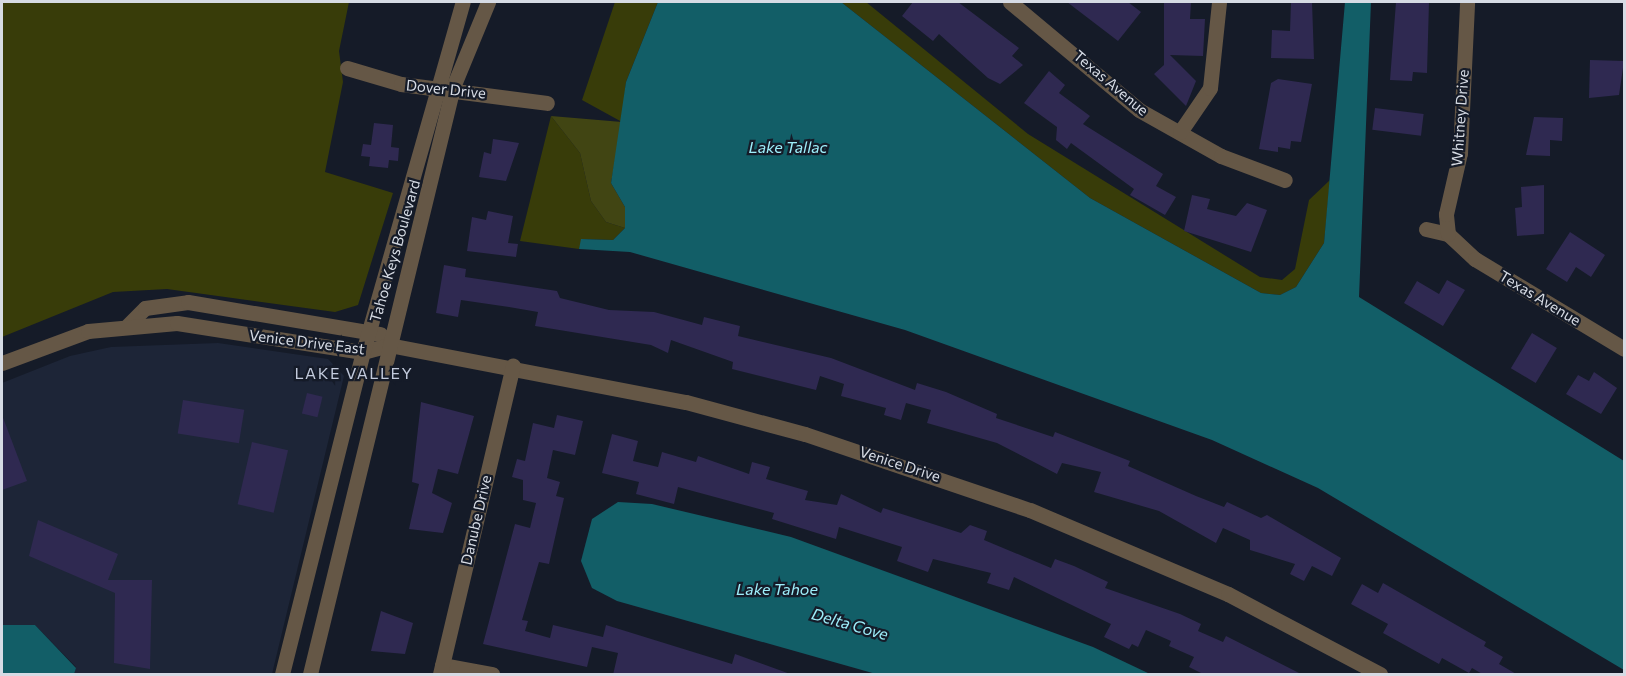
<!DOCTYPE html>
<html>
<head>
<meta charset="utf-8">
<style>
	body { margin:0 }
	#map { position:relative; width:1626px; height:676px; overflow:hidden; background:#151b28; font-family:Commissioner,sans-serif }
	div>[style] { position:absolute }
	.built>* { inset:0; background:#1d2537 }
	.green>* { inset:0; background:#383c09 }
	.forest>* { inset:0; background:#414513 }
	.water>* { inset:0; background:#125e67 }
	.building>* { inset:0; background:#2f2951; transform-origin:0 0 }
	.minor>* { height:15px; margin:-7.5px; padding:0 7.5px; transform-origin:7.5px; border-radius:7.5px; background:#655746 }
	span { translate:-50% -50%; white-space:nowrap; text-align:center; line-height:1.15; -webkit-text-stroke:4.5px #151b28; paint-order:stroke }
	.street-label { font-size:15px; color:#d6dbe4 }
	.water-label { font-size:16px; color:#9deefa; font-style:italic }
	.neighbourhood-label { font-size:16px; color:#c2cadc; letter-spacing:1.5px }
	.frame { position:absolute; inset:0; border:3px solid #d6dbe4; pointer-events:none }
</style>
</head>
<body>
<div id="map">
	<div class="built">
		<i style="clip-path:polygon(218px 343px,328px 359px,344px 376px,272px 674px,74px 674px,76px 667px,35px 625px,2px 625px,2px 383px,70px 356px,111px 347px)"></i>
	</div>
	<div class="green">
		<i style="clip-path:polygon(2px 2px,349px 2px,339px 51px,343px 82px,325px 172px,393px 193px,358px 305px,335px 312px,167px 289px,113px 292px,2px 337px)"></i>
		<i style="clip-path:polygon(615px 2px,658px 2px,626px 82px,622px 122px,582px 100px)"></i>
		<i style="clip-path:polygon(841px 2px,866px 2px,1028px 134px,1260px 277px,1282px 280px,1295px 269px,1309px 200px,1330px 180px,1324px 243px,1296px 287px,1280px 295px,1261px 293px,1090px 198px)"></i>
		<i style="clip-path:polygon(551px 116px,580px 153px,591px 201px,606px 222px,625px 228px,613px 240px,582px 239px,579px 249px,520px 241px)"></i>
	</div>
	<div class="forest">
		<i style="clip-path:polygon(551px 116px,622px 122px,611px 183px,625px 207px,625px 228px,606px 222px,591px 201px,580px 153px)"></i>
	</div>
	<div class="water">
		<i style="clip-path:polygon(658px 2px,841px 2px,1090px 198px,1261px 293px,1280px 295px,1296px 287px,1324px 243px,1345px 2px,1371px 2px,1359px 297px,1624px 461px,1624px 670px,1318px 488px,1212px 440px,905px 330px,630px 252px,579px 249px,581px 239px,613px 240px,625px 228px,625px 207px,611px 183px,626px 82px)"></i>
		<i style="clip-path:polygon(618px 502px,652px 504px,791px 537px,1093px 647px,1150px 674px,876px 674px,617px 601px,592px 588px,581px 561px,592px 519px)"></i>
		<i style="clip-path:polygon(2px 625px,35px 625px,76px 668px,74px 674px,2px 674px)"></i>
	</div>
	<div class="building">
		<i style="clip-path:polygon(913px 2px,958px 2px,1019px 48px,1012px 56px,1023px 65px,1000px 84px,988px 78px,939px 34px,933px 41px,902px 16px)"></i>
		<i style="clip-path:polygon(1067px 2px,1128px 2px,1141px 12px,1118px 41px)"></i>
		<i style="clip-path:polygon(1164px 2px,1191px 2px,1190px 19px,1205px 19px,1203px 56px,1170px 55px,1196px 81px,1186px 106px,1154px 74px,1164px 65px)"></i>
		<i style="clip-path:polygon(1291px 2px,1312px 2px,1314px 59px,1271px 58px,1272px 30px,1290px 31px)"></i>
		<i style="clip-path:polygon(1396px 2px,1429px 2px,1427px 73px,1413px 72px,1412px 81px,1390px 80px)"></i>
		<i style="clip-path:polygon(1590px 60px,1624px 61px,1619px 95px,1589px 98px)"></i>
		<i style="clip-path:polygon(1049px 71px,1065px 85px,1059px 93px,1090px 116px,1083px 124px,1163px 174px,1156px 186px,1176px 197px,1165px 215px,1130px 195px,1134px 189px,1071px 143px,1067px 149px,1056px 140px,1057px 127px,1024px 103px)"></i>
		<i style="clip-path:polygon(1278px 79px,1312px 84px,1301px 142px,1291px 141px,1290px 149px,1278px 147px,1278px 152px,1259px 149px,1271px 83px)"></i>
		<i style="left:1375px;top:108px;width:49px;height:22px;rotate:7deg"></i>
		<i style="clip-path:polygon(1534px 117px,1563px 118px,1562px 141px,1550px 140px,1550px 156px,1526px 155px)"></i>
		<i style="clip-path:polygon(374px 123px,393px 125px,391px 147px,399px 148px,398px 161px,389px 160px,388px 168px,369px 166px,370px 157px,361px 156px,363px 144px,371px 145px)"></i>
		<i style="clip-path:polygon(493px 139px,519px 143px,506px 181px,479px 177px,484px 152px,491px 154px)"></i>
		<i style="clip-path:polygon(1544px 185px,1544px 234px,1517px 236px,1515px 208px,1522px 207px,1521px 187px)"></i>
		<i style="clip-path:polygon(1192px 195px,1210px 199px,1207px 209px,1236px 216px,1247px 203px,1267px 210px,1251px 252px,1184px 231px)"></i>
		<i style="clip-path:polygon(488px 211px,513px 216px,508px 243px,518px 244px,516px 257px,467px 251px,472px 217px,486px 220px)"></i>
		<i style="clip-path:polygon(1570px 232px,1605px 255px,1591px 277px,1576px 267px,1567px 282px,1546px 269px)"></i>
		<i style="clip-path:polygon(444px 265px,466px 269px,465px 277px,557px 291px,560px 298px,609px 310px,654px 312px,702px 325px,704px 317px,740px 326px,738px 336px,831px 358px,915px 390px,917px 383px,946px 392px,997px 414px,996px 418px,1053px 437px,1055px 432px,1130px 461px,1128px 466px,1196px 496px,1224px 507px,1227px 502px,1261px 518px,1267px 515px,1341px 558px,1332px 576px,1312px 566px,1304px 581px,1290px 574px,1295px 564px,1250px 550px,1250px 540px,1223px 528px,1216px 543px,1159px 511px,1094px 492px,1101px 472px,1062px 463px,1057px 474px,997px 443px,927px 423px,931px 410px,906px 403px,901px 420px,884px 415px,886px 408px,841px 396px,844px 384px,820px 376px,816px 390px,732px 369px,733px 362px,671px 340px,668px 353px,651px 345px,535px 326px,538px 312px,509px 307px,461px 300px,458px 317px,436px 313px)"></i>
		<i style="clip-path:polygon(1447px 280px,1465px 290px,1443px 326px,1404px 303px,1417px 281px,1439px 294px)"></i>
		<i style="left:1532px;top:333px;width:29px;height:41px;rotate:31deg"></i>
		<i style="clip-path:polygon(1594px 372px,1617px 388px,1601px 414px,1566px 394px,1578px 375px,1589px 381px)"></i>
		<i style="left:307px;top:393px;width:16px;height:21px;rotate:14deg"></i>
		<i style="left:183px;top:400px;width:62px;height:34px;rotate:9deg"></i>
		<i style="clip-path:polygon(421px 402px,474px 416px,458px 474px,438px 469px,432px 493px,452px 503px,443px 533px,409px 529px,419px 484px,412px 482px)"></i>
		<i style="clip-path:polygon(2px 415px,27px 481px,2px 490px)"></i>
		<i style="clip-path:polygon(557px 415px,583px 421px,575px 455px,553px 450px,547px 478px,560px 482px,556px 496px,564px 498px,549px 564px,539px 562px,522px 620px,528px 621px,525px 631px,550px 638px,553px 625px,603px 637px,606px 625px,732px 664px,735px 654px,793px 675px,613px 675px,618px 653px,592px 647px,587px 667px,483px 644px,515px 524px,530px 528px,536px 503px,523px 500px,523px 480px,512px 477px,517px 459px,525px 461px,533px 423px,554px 428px)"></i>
		<i style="clip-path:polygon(612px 434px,638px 441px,633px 461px,658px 467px,662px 452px,696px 462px,698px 456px,749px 474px,752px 462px,770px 467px,766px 479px,808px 491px,805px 500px,837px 505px,841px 494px,881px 513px,883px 508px,961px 533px,970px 525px,987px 531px,984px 540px,1051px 568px,1055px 559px,1074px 566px,1108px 582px,1105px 588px,1180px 614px,1201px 624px,1198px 631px,1223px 642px,1226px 636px,1303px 675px,1205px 675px,1189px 667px,1194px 657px,1169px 646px,1171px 641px,1146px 630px,1138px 647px,1132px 644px,1129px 649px,1104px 637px,1111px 624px,1014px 577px,1009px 590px,987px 583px,991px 573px,933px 559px,928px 572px,897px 561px,902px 547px,839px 527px,836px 539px,772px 519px,774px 513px,678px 487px,674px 504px,636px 494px,639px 482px,602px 473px)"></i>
		<i style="left:252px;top:442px;width:37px;height:64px;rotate:13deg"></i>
		<i style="clip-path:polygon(38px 520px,118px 554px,108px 580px,152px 580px,150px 669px,114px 663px,115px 593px,29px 556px)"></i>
		<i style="clip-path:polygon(1383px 583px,1486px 642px,1484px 646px,1503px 657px,1499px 664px,1518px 675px,1484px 675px,1472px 668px,1469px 673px,1442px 658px,1439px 664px,1383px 633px,1388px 624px,1351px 604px,1362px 584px,1378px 593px)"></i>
		<i style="clip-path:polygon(381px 611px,413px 623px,405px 654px,371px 651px)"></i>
	</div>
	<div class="minor">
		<i style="left:1010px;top:2px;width:168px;rotate:39.9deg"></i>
		<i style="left:1139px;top:110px;width:94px;rotate:29.3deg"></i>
		<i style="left:1221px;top:156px;width:68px;rotate:20.6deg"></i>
		<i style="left:347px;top:68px;width:56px;rotate:16.5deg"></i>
		<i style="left:401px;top:84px;width:147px;rotate:7.4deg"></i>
		<i style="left:1180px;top:132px;width:53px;rotate:-55.7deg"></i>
		<i style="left:1210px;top:88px;width:86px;rotate:-84deg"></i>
		<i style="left:1426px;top:229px;width:23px;rotate:13deg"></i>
		<i style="left:1448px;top:234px;width:37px;rotate:43deg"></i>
		<i style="left:1475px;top:259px;width:174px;rotate:31.1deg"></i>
		<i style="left:1448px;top:234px;width:20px;rotate:-96deg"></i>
		<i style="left:1446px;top:214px;width:63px;rotate:-77.1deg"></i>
		<i style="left:1460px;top:153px;width:151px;rotate:-87.3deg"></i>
		<i style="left:128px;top:325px;width:24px;rotate:-45deg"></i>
		<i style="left:145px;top:308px;width:43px;rotate:-7.9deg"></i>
		<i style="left:188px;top:302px;width:195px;rotate:9.5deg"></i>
		<i style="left:2px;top:363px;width:92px;rotate:-20.4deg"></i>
		<i style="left:88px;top:331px;width:89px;rotate:-5.1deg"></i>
		<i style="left:177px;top:323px;width:188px;rotate:8.9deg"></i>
		<i style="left:363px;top:352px;width:27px;rotate:-15deg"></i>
		<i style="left:389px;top:345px;width:302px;rotate:10.9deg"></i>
		<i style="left:686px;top:402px;width:123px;rotate:15.1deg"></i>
		<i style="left:805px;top:434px;width:237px;rotate:18.7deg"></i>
		<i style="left:1030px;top:510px;width:215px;rotate:23deg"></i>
		<i style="left:1228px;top:594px;width:172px;rotate:27.8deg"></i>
		<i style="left:442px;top:665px;width:51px;rotate:10.2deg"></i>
		<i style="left:282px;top:674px;width:332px;rotate:-75.9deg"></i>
		<i style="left:363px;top:352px;width:364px;rotate:-74.1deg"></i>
		<i style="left:310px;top:674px;width:604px;rotate:-76.31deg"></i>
		<i style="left:453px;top:87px;width:92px;rotate:-67.6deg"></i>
		<i style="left:440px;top:674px;width:317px;rotate:-76.7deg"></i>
	</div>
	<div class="street-label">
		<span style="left:1111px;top:83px;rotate:40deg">Texas Avenue</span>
		<span style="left:446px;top:89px;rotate:6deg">Dover Drive</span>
		<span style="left:1460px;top:118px;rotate:-86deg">Whitney Drive</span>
		<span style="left:395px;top:251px;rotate:-74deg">Tahoe Keys Boulevard</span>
		<span style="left:1540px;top:298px;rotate:31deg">Texas Avenue</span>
		<span style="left:307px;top:342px;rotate:7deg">Venice Drive East</span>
		<span style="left:900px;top:464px;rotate:18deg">Venice Drive</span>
		<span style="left:476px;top:520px;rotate:-77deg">Danube Drive</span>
	</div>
	<div class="water-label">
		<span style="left:788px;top:147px">Lake Tallac</span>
		<span style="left:777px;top:589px">Lake Tahoe</span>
		<span style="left:850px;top:624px;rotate:16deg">Delta Cove</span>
	</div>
	<div class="neighbourhood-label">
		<span style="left:354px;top:373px">LAKE VALLEY</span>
	</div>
	<div class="frame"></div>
</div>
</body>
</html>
